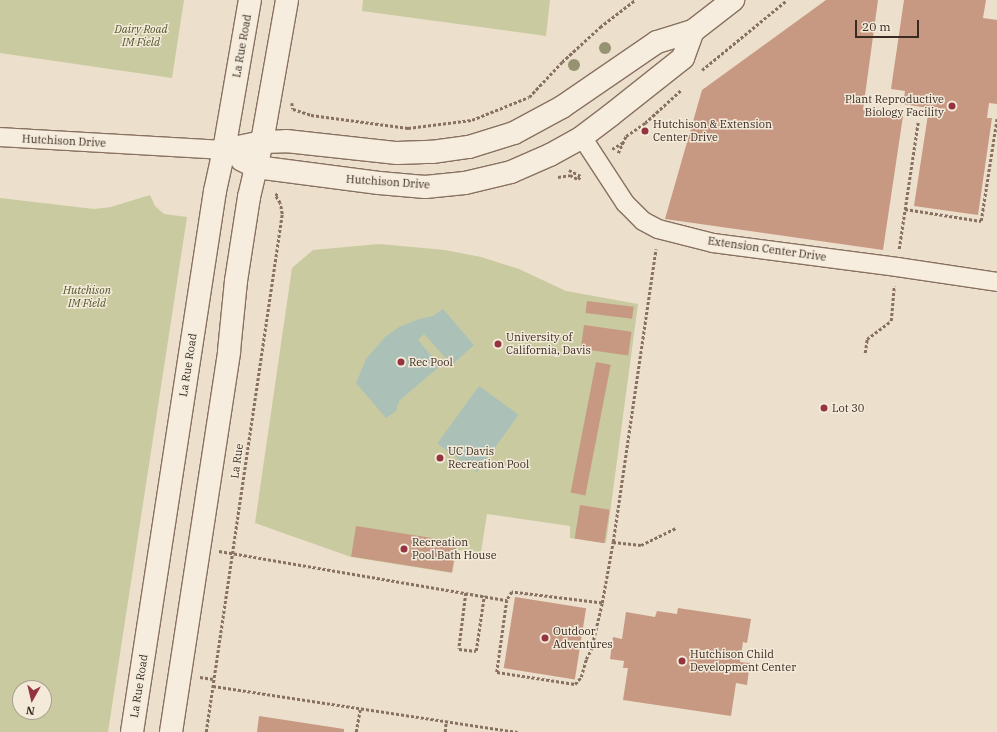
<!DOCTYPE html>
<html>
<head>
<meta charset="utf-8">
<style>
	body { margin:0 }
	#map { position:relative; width:997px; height:732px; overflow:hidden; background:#ecdfcb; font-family:"IBM Plex Serif",serif }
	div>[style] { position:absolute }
	.green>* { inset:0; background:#c9ca9f }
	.water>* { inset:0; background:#abc1b8; transform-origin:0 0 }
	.building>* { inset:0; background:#c79983; transform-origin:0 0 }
	.path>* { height:2.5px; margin-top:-1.25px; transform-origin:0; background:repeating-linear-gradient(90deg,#887160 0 3px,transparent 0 5px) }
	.roads { filter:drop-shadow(1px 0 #887160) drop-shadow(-1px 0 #887160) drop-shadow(0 1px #887160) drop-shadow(0 -1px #887160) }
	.minor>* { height:18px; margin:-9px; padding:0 9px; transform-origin:9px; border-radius:9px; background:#f7edde }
	.tertiary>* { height:22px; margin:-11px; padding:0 11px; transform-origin:11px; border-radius:11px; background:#f7edde }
	.secondary>* { height:22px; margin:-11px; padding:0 11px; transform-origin:11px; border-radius:11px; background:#f7edde }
	.trees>* { width:12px; height:12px; margin:-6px; border-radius:50%; background:#959372 }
	.dots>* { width:11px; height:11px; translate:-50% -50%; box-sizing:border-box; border:2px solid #f4eada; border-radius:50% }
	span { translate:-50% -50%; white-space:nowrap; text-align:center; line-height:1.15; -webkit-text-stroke:3px #f4eada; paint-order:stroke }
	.park-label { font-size:11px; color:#4e542a; font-style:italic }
	.street-label { font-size:11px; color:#3a2b22 }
	.poi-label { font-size:11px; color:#3a2b22 }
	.right { translate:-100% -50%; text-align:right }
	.left { translate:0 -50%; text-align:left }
	.north { position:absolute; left:12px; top:680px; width:40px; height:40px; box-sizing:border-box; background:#f4eada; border:1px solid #aa9e90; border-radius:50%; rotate:188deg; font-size:11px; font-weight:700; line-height:16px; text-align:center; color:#3a2b22 }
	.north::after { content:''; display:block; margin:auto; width:14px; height:18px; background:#93343e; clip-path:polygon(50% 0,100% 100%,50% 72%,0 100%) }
	.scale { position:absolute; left:855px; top:20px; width:64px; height:18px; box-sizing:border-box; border:2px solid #3a2b22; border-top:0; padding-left:5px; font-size:12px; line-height:14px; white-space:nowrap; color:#3a2b22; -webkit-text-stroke:3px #f4eada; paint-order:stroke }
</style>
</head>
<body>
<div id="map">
	<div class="green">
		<i style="clip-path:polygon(0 0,184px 0,172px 78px,0 53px)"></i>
		<i style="clip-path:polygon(363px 0,550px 0,546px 36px,362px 11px)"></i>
		<i style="clip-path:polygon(evenodd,150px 195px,155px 206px,164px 214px,187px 217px,108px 732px,0 732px,0 198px,94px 209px,111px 207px,150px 195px,20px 688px,44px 688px,44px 712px,20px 712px,20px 688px)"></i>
		<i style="clip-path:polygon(379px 244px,445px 250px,481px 257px,519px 269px,566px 291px,638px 304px,606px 543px,570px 538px,570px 526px,487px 514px,481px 552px,457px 550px,452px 573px,351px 557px,255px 523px,292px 268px,313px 250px)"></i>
	</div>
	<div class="water">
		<i style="clip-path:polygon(443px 309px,474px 345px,452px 365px,424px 334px,418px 340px,440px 366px,399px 401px,396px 411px,386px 418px,356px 383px,366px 359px,385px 337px,399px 327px,419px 319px,433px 316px)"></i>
		<i style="left:479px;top:386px;width:49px;height:71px;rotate:36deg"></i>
	</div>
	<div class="building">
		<i style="clip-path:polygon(826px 0,878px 0,863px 110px,903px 116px,883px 250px,665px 219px,702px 90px)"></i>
		<i style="clip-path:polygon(904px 0,986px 0,983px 18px,997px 20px,997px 104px,989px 103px,987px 118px,992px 118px,978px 215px,914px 206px,929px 108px,903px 104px,905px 91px,891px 89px)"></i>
		<i style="left:587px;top:301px;width:47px;height:12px;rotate:7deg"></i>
		<i style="left:584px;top:325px;width:48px;height:24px;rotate:8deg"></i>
		<i style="left:596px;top:362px;width:15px;height:133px;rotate:11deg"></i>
		<i style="left:580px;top:505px;width:30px;height:34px;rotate:9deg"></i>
		<i style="left:356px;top:526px;width:102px;height:31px;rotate:9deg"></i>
		<i style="left:515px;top:597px;width:72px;height:72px;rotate:9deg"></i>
		<i style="clip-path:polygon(678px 608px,751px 619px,747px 643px,743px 642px,740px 662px,750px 663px,747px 685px,736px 683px,731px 716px,623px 700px,628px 668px,623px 668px,624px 661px,610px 659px,613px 637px,622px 639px,626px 612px,655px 617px,657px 611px,677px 614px)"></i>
		<i style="clip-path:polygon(259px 716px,344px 729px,344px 732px,257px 732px)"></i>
	</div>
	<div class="path">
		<i style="left:702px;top:70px;width:110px;rotate:-39.5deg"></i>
		<i style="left:292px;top:103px;width:6px;rotate:81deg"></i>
		<i style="left:293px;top:109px;width:19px;rotate:18deg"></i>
		<i style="left:311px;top:115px;width:98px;rotate:7.6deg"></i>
		<i style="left:408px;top:128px;width:64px;rotate:-7.1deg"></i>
		<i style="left:472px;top:120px;width:61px;rotate:-22deg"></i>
		<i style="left:529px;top:97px;width:48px;rotate:-46.7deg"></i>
		<i style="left:562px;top:62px;width:52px;rotate:-42.6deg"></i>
		<i style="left:600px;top:27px;width:44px;rotate:-37.6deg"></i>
		<i style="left:612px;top:149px;width:12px;rotate:-31deg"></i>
		<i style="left:618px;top:153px;width:19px;rotate:-65deg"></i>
		<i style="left:626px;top:136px;width:23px;rotate:-34deg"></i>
		<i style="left:645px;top:123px;width:49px;rotate:-42.5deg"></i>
		<i style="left:569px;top:170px;width:13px;rotate:27deg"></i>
		<i style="left:558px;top:177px;width:12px;rotate:-9deg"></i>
		<i style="left:570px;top:175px;width:9px;rotate:27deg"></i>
		<i style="left:578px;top:179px;width:4px;rotate:-45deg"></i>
		<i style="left:905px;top:209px;width:77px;rotate:9deg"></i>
		<i style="left:981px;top:221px;width:104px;rotate:-81.2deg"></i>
		<i style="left:899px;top:249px;width:128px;rotate:-81.5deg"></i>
		<i style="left:865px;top:353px;width:14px;rotate:-82deg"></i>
		<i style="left:867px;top:339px;width:30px;rotate:-37deg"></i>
		<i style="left:891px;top:321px;width:35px;rotate:-85deg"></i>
		<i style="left:613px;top:542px;width:28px;rotate:6deg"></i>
		<i style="left:641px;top:545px;width:39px;rotate:-26deg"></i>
		<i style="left:219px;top:551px;width:292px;rotate:9.7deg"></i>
		<i style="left:466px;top:593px;width:56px;rotate:97.1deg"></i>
		<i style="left:459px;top:649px;width:17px;rotate:7deg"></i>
		<i style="left:476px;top:651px;width:56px;rotate:-81.7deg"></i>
		<i style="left:602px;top:603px;width:91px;rotate:-173deg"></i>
		<i style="left:512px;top:592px;width:9px;rotate:122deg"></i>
		<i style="left:507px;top:600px;width:73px;rotate:97.9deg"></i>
		<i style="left:497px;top:672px;width:79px;rotate:8.7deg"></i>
		<i style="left:575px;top:684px;width:9px;rotate:-49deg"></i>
		<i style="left:581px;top:677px;width:19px;rotate:-74deg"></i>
		<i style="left:586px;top:659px;width:10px;rotate:-61deg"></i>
		<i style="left:591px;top:650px;width:48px;rotate:-76.8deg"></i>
		<i style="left:602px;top:603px;width:62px;rotate:-79.8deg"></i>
		<i style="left:613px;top:542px;width:296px;rotate:-81.7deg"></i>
		<i style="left:200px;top:677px;width:13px;rotate:9deg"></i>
		<i style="left:213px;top:686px;width:308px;rotate:8.6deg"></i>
		<i style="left:206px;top:732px;width:524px;rotate:-81.65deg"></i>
		<i style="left:282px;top:214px;width:11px;rotate:-100deg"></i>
		<i style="left:280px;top:203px;width:9px;rotate:-122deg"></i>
		<i style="left:275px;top:195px;width:4px;rotate:-27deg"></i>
		<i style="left:356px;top:732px;width:23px;rotate:-80deg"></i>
		<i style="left:445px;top:732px;width:11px;rotate:-85deg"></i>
	</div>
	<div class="roads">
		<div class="minor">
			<i style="left:0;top:137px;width:224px;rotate:3.3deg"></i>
			<i style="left:582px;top:137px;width:79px;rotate:56.9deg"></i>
			<i style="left:625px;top:203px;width:25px;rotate:45deg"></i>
			<i style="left:643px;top:221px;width:17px;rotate:28deg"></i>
			<i style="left:658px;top:229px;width:57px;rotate:14.3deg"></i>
			<i style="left:713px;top:243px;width:186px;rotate:7.4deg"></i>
			<i style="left:897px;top:267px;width:101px;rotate:8.5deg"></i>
		</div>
		<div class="tertiary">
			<i style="left:262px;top:142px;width:144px;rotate:-80deg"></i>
			<i style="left:224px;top:150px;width:152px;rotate:-80.2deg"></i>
		</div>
		<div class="secondary">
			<i style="left:224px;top:150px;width:39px;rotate:-12deg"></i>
			<i style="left:262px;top:142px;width:24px;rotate:-2deg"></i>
			<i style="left:286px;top:141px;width:112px;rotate:6.2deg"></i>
			<i style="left:397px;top:153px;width:35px;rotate:-2deg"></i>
			<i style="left:432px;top:152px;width:37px;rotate:-8deg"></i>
			<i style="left:469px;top:147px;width:47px;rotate:-17.3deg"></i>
			<i style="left:514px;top:133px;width:55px;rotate:-28.4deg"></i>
			<i style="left:562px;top:107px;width:115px;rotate:-34.4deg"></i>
			<i style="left:657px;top:42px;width:38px;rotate:-17deg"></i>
			<i style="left:693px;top:31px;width:51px;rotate:-37.8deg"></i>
			<i style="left:242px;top:160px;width:16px;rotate:27deg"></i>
			<i style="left:256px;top:167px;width:124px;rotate:7.4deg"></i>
			<i style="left:379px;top:183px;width:46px;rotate:5deg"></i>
			<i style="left:425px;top:187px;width:40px;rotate:-5.7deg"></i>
			<i style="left:465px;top:183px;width:47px;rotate:-13.4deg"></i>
			<i style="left:511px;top:172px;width:43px;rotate:-23.6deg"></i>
			<i style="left:550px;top:155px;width:37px;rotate:-29deg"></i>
			<i style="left:582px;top:137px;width:36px;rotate:-37deg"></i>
			<i style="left:611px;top:115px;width:92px;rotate:-38.4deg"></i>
			<i style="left:683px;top:58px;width:29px;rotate:-70deg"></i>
			<i style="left:132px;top:732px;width:547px;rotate:-81.28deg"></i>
			<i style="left:215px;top:191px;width:42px;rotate:-77.6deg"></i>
			<i style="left:171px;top:732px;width:385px;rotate:-81.3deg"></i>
			<i style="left:229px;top:351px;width:70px;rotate:-84.3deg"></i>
			<i style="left:236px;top:281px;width:85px;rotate:-81.2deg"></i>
			<i style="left:249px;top:197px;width:57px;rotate:-76.7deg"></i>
		</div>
	</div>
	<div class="trees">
		<i style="left:605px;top:48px"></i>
		<i style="left:574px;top:65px"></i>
	</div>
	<div class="dots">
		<i style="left:952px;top:106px;background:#93343e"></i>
		<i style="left:645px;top:131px;background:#93343e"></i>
		<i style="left:498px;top:344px;background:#93343e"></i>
		<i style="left:401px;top:362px;background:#93343e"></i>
		<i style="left:824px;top:408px;background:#93343e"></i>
		<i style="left:440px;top:458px;background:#93343e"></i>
		<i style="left:404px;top:549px;background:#93343e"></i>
		<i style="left:545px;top:638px;background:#93343e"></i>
		<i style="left:682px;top:661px;background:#93343e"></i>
	</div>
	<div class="park-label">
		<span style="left:141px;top:36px">Dairy Road<br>IM Field</span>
		<span style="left:87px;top:297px">Hutchison<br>IM Field</span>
	</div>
	<div class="street-label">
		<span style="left:242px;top:46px;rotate:-80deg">La Rue Road</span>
		<span style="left:64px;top:141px;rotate:3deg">Hutchison Drive</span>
		<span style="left:388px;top:182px;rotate:4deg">Hutchison Drive</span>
		<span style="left:767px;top:249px;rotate:8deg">Extension Center Drive</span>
		<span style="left:188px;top:365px;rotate:-81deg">La Rue Road</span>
		<span style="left:237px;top:461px;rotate:-82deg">La Rue</span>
		<span style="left:139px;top:686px;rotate:-81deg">La Rue Road</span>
	</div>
	<div class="poi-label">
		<span class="right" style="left:944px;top:106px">Plant Reproductive<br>Biology Facility</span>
		<span class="left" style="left:653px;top:131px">Hutchison &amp; Extension<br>Center Drive</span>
		<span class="left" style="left:506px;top:344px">University of<br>California, Davis</span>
		<span class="left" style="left:409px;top:362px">Rec Pool</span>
		<span class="left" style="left:832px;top:408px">Lot 30</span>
		<span class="left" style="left:448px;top:458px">UC Davis<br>Recreation Pool</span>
		<span class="left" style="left:412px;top:549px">Recreation<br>Pool Bath House</span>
		<span class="left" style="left:553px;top:638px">Outdoor<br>Adventures</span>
		<span class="left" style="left:690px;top:661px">Hutchison Child<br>Development Center</span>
	</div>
	<div class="north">N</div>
	<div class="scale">20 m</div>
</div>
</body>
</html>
